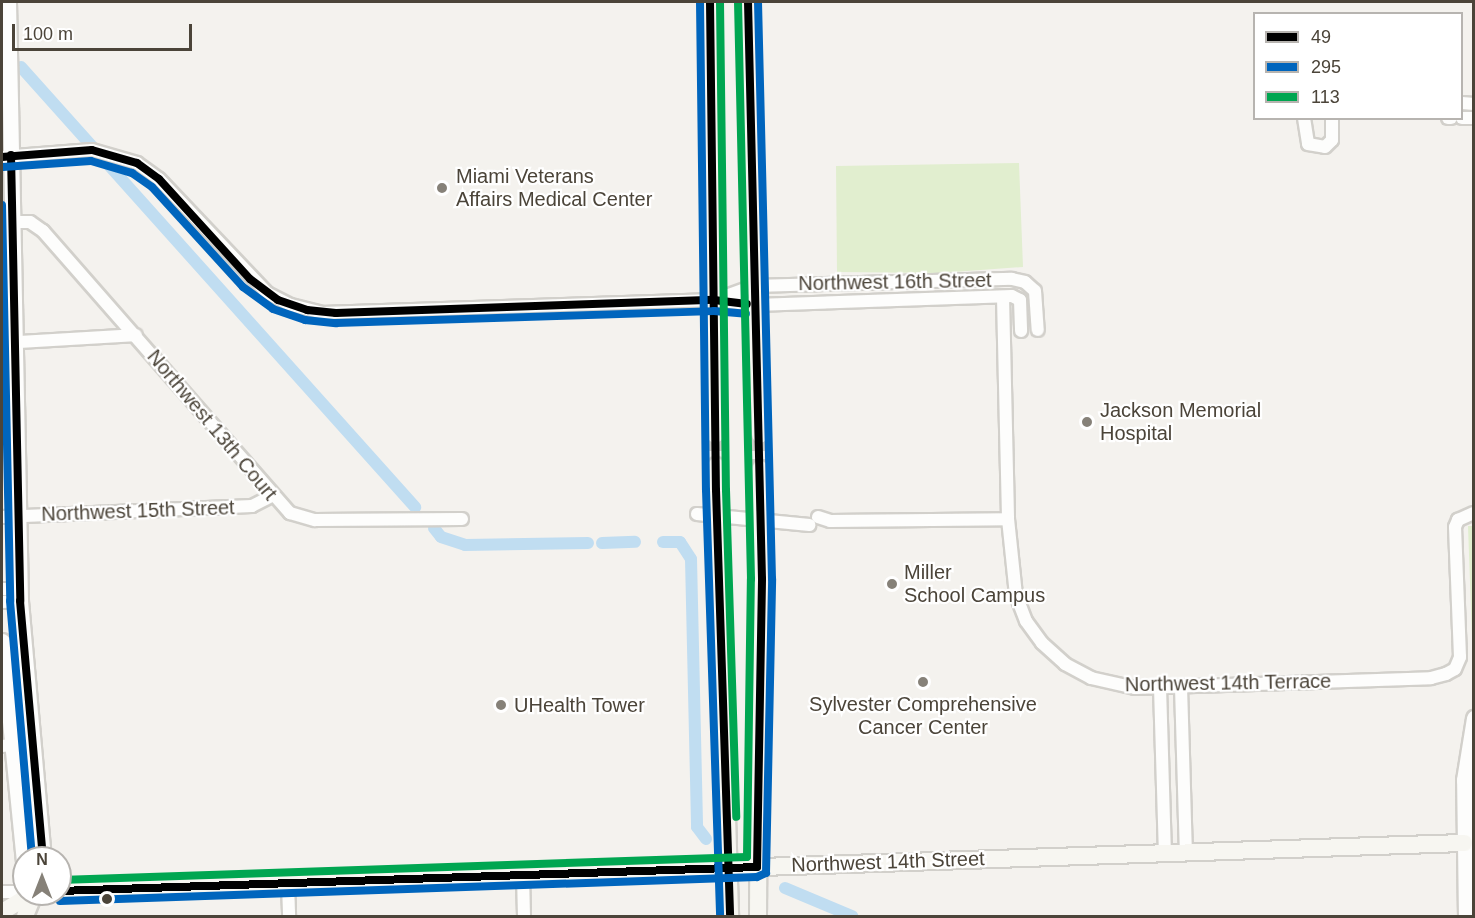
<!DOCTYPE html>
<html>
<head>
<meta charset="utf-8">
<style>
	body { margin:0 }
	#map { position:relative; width:1475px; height:918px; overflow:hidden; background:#f4f2ee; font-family:Helvetica,sans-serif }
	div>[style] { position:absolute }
	.green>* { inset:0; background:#e1eecf }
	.canal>* { height:12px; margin:-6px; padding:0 6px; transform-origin:6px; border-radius:6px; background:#c0ddf1 }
	.secondary-tunnel>* { height:16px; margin-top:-8px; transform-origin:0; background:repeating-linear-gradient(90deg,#d2cfca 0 16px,transparent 0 24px) }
	.roads { filter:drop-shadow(2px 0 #d2d0cb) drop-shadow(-2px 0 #d2d0cb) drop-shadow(0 2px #d2d0cb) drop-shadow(0 -2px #d2d0cb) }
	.minor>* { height:12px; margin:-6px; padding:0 6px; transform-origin:6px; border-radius:6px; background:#fdfdfc }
	.tertiary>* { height:15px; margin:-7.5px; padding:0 7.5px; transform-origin:7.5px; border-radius:7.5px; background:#fdfdfc }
	.secondary>* { height:16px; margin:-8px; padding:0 8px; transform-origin:8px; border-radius:8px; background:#f7f6f1 }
	.bus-1>* { height:8px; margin:-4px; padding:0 4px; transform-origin:4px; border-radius:4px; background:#000 }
	.bus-2>* { height:8px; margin:-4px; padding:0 4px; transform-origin:4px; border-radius:4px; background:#0065bd }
	.bus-3>* { height:8px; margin:-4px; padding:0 4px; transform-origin:4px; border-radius:4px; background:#00a651 }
	.dots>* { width:16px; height:16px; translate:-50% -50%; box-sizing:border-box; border:3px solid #fff; border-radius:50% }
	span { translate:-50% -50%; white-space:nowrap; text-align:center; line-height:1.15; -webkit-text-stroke:4.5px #fff; paint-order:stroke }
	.poi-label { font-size:20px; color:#4b4439 }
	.left { translate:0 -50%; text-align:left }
	.street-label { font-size:20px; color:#4b4439 }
	.frame { position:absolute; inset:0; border:3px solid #4b4439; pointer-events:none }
	.legend { position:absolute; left:1253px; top:12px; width:210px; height:108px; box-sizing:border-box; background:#fff; border:2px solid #b7b4b0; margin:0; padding:8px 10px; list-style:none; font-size:18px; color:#4b4439 }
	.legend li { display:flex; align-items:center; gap:12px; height:30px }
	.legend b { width:30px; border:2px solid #b7b4b0 }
	.north { position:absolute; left:12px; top:846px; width:60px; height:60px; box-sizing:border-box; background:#fff; border:2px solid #b7b4b0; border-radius:50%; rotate:0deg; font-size:16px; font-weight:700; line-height:24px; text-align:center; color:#4b4439 }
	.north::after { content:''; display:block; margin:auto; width:21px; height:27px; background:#868178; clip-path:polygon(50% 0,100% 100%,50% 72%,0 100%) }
	.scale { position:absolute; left:12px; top:24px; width:180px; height:27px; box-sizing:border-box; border:3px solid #4b4439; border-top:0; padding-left:8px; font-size:18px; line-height:21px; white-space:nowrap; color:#4b4439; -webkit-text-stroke:4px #fff; paint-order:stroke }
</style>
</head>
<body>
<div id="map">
	<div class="green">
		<i style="clip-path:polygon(1019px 163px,1023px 267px,940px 273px,837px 272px,836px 166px)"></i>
		<i style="clip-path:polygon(1468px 526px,1474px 526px,1473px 667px)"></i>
	</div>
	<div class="canal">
		<i style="left:21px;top:67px;width:591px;rotate:48.16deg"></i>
		<i style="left:434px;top:528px;width:11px;rotate:52deg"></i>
		<i style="left:441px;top:537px;width:25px;rotate:18deg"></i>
		<i style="left:465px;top:545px;width:123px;rotate:-0.9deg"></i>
		<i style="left:663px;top:542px;width:17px"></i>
		<i style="left:680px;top:542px;width:20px;rotate:57deg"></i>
		<i style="left:691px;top:559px;width:268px;rotate:88.7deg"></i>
		<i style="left:697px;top:827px;width:15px;rotate:53deg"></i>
		<i style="left:602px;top:543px;width:33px;rotate:-2deg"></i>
		<i style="left:785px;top:888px;width:73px;rotate:22.7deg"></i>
	</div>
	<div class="secondary-tunnel">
		<i style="left:715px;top:435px;width:31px;rotate:88deg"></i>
		<i style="left:760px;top:435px;width:34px;rotate:90deg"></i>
	</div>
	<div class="roads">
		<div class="minor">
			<i style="left:1462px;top:103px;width:12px;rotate:5deg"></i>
			<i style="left:1304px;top:118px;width:26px;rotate:81deg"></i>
			<i style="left:1308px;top:144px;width:17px;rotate:10deg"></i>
			<i style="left:1325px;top:147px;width:10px;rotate:-45deg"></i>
			<i style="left:1332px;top:140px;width:22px;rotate:-90deg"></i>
			<i style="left:1448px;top:118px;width:3px"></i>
			<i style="left:1462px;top:118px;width:12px"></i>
			<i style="left:2px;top:157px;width:90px;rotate:-4.4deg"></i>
			<i style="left:92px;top:150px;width:47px;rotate:16.1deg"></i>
			<i style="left:137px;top:163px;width:27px;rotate:36deg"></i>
			<i style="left:159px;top:179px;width:157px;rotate:46.5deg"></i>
			<i style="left:267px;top:293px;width:27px;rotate:27deg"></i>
			<i style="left:291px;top:305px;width:32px;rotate:14deg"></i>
			<i style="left:322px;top:313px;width:392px;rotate:-1.9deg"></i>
			<i style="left:714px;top:300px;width:42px;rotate:6.8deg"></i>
			<i style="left:756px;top:305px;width:256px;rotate:-2deg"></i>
			<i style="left:1012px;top:296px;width:9px;rotate:27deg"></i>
			<i style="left:1020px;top:300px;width:31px;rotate:88deg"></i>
			<i style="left:13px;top:222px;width:17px"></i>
			<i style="left:30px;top:222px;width:16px;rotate:35deg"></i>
			<i style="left:43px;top:231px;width:375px;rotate:48.8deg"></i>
			<i style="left:290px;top:513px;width:26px;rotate:16deg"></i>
			<i style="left:315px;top:520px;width:147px;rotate:-0.4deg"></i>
			<i style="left:1003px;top:297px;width:222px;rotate:88.7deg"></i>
			<i style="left:1008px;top:519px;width:76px;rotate:84deg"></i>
			<i style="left:1016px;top:595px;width:28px;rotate:69deg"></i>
			<i style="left:1026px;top:621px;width:27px;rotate:54deg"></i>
			<i style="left:1042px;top:643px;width:31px;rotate:42deg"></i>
			<i style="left:1065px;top:664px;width:30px;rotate:28deg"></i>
			<i style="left:1091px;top:678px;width:45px;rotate:12.8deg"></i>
			<i style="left:1135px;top:688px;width:296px;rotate:-1.9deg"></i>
			<i style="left:1431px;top:678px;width:16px;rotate:-15deg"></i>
			<i style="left:1446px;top:674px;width:10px;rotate:-29deg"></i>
			<i style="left:1455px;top:669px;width:13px;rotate:-67deg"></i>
			<i style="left:1460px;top:657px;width:130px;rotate:-92.2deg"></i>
			<i style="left:1455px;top:527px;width:8px;rotate:-67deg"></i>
			<i style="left:1458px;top:520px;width:17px;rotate:-24deg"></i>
			<i style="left:718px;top:299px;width:38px;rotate:-20deg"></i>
			<i style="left:754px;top:286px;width:258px;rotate:-1.6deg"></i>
			<i style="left:1012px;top:279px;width:13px;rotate:13deg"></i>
			<i style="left:1025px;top:282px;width:13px;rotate:42deg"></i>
			<i style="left:1035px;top:291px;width:39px;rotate:86deg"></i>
			<i style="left:2px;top:343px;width:134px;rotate:-3.4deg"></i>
			<i style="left:697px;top:514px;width:113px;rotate:5.6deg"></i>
			<i style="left:2px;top:517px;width:250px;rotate:-2.5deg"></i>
			<i style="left:252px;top:506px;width:22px;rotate:-27deg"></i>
			<i style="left:818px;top:517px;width:13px;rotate:18deg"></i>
			<i style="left:830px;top:521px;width:178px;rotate:-0.6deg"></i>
			<i style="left:2px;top:589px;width:18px"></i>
			<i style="left:2px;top:602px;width:18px;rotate:-3deg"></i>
			<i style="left:1160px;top:687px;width:165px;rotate:88.3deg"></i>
			<i style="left:1181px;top:687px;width:165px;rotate:88.3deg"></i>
			<i style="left:2px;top:746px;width:30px;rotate:-6deg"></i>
			<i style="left:523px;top:875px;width:41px;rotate:88.6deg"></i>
			<i style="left:288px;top:884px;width:32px;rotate:88deg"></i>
			<i style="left:2px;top:892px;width:22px"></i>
		</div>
		<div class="tertiary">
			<i style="left:8px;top:2px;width:599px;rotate:88.85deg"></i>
			<i style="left:20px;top:601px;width:258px;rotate:84.9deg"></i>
			<i style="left:2px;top:641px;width:221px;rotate:84.3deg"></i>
			<i style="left:1466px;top:916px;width:136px;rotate:-90.8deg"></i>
			<i style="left:1464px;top:780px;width:63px;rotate:-80.8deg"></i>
		</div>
		<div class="secondary">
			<i style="left:710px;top:2px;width:433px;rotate:89.3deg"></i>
			<i style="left:748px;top:2px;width:433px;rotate:88.4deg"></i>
			<i style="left:716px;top:466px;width:450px;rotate:88.2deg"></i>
			<i style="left:60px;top:891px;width:1405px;rotate:-1.96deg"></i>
			<i style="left:2px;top:912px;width:35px;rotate:-31deg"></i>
			<i style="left:25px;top:916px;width:24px;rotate:-68deg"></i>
			<i style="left:758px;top:916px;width:447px;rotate:-89.7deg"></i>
		</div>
	</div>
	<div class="bus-1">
		<i style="left:710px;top:2px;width:488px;rotate:89.3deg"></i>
		<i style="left:716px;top:490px;width:426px;rotate:88.1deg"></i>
		<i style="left:11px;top:155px;width:446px;rotate:88.8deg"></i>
		<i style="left:20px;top:601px;width:258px;rotate:84.9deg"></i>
		<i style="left:2px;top:157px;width:90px;rotate:-4.4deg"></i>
		<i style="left:92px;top:150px;width:47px;rotate:16.1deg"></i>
		<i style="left:137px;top:163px;width:27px;rotate:36deg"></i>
		<i style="left:159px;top:179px;width:135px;rotate:47.7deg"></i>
		<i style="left:250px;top:279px;width:35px;rotate:37deg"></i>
		<i style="left:278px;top:300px;width:31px;rotate:19deg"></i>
		<i style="left:307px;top:310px;width:29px;rotate:6deg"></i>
		<i style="left:336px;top:313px;width:378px;rotate:-2deg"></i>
		<i style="left:714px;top:300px;width:33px;rotate:7deg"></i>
		<i style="left:60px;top:891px;width:697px;rotate:-1.97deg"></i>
		<i style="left:757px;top:867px;width:288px;rotate:-89deg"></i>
		<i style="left:762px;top:579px;width:577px;rotate:-91.39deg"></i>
	</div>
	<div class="bus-2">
		<i style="left:700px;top:2px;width:488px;rotate:89.3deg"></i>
		<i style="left:706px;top:490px;width:426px;rotate:88.1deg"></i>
		<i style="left:3px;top:167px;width:88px;rotate:-3.9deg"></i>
		<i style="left:91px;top:161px;width:43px;rotate:16.3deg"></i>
		<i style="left:132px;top:173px;width:24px;rotate:35deg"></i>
		<i style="left:152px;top:187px;width:135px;rotate:47.7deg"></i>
		<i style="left:243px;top:287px;width:37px;rotate:36deg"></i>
		<i style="left:273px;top:309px;width:34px;rotate:19deg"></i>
		<i style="left:305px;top:320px;width:31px;rotate:6deg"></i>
		<i style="left:336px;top:323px;width:378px;rotate:-1.8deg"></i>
		<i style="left:714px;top:311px;width:32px;rotate:5deg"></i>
		<i style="left:2px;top:205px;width:396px;rotate:88.8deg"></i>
		<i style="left:10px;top:601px;width:258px;rotate:85.1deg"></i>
		<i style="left:60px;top:901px;width:697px;rotate:-1.97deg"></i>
		<i style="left:757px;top:877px;width:10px;rotate:-24deg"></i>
		<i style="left:766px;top:873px;width:294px;rotate:-88.8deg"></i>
		<i style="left:772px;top:579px;width:577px;rotate:-91.39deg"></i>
	</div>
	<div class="bus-3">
		<i style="left:720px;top:2px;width:488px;rotate:89.3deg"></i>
		<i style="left:726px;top:490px;width:327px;rotate:88.2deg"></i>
		<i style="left:60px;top:880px;width:687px;rotate:-1.92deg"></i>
		<i style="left:747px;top:857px;width:278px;rotate:-89.2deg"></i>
		<i style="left:751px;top:579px;width:577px;rotate:-91.29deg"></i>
	</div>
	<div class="dots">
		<i style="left:442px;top:188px;background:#868178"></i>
		<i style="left:1087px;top:422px;background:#868178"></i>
		<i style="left:892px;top:584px;background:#868178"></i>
		<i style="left:923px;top:682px;background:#868178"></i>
		<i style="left:501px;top:705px;background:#868178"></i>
		<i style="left:107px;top:899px;background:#4b4439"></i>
	</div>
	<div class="poi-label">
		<span class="left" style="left:456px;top:188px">Miami Veterans<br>Affairs Medical Center</span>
		<span class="left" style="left:1100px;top:422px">Jackson Memorial<br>Hospital</span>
		<span class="left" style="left:904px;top:584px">Miller<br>School Campus</span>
		<span class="left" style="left:514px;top:705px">UHealth Tower</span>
		<span style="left:923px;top:716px">Sylvester Comprehensive<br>Cancer Center</span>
	</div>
	<div class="street-label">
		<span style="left:895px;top:282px;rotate:-1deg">Northwest 16th Street</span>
		<span style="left:212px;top:425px;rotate:50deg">Northwest 13th Court</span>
		<span style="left:138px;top:511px;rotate:-2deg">Northwest 15th Street</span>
		<span style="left:1228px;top:683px;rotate:-1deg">Northwest 14th Terrace</span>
		<span style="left:888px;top:862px;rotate:-2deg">Northwest 14th Street</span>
	</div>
	<div class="frame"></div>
	<ul class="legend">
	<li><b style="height:8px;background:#000"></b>49</li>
	<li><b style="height:8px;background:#0065bd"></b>295</li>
	<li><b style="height:8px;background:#00a651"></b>113</li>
	</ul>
	<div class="north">N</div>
	<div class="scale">100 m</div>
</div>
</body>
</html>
